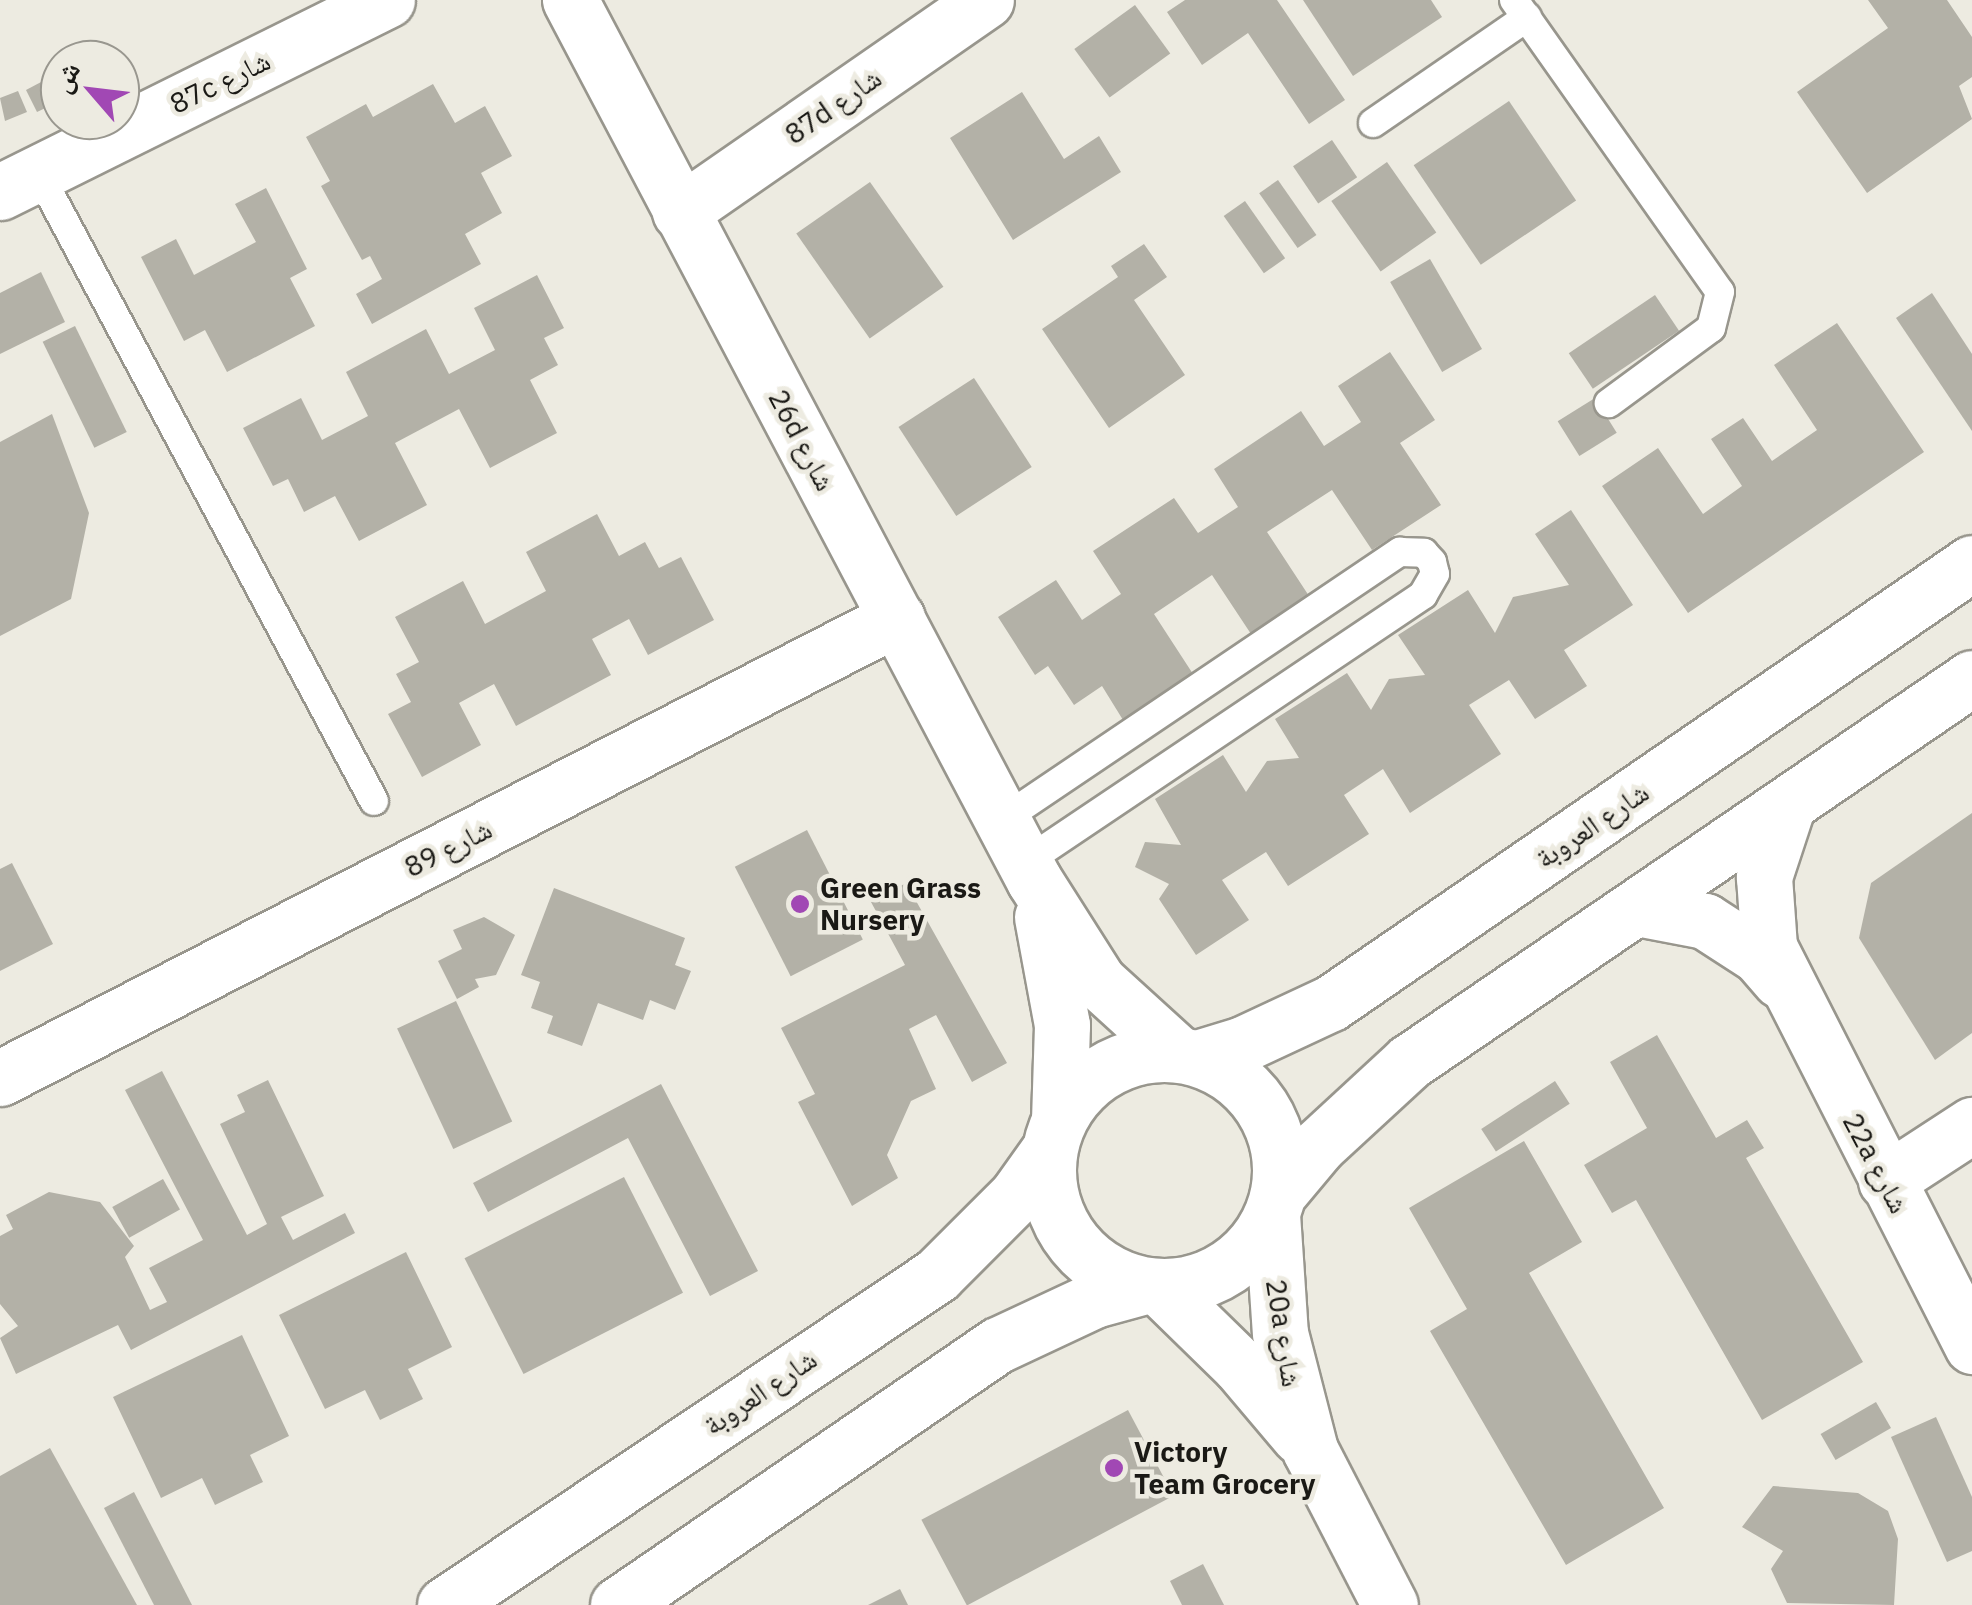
<!DOCTYPE html>
<html>
<head>
<meta charset="utf-8">
<style>
	body { margin:0 }
	#map { position:relative; width:1972px; height:1605px; overflow:hidden; background:#edebe1; font-family:"IBM Plex Sans","Noto Naskh Arabic",sans-serif }
	div>[style] { position:absolute }
	.building>* { inset:0; background:#b3b1a7; transform-origin:0 0 }
	.roads { filter:drop-shadow(2px 0 #98968d) drop-shadow(-2px 0 #98968d) drop-shadow(0 2px #98968d) drop-shadow(0 -2px #98968d) }
	.lane>* { height:28px; margin:-14px; padding:0 14px; transform-origin:14px; border-radius:14px; background:#fff }
	.street>* { height:55px; margin:-27.5px; padding:0 27.5px; transform-origin:27.5px; border-radius:27.5px; background:#fff }
	.secondary>* { height:55px; margin:-27.5px; padding:0 27.5px; transform-origin:27.5px; border-radius:27.5px; background:#fff }
	.secondary>.ring { margin:-27.5px; padding:0; box-sizing:content-box; background:none; border:55px solid #fff; border-radius:50% }
	.dots>* { width:28px; height:28px; translate:-50% -50%; box-sizing:border-box; border:5px solid #edebe1; border-radius:50% }
	span { translate:-50% -50%; white-space:nowrap; text-align:center; line-height:1.15; -webkit-text-stroke:9px #edebe1; paint-order:stroke }
	.street-label { font-size:28px; color:#1a1915 }
	.poi-label { font-size:28px; color:#1a1915; font-weight:700 }
	.left { translate:0 -50%; text-align:left }
	.north { position:absolute; left:40px; top:40px; width:100px; height:100px; box-sizing:border-box; background:#edebe1; border:2px solid #99978f; border-radius:50%; rotate:298deg; font-size:28px; font-weight:700; line-height:40px; text-align:center; color:#1a1915 }
	.north::after { content:''; display:block; margin:auto; width:35px; height:45px; background:#a148b4; clip-path:polygon(50% 0,100% 100%,50% 72%,0 100%) }
</style>
</head>
<body>
<div id="map">
	<div class="building">
		<i style="clip-path:polygon(1185px 0,1277px 0,1345px 100px,1309px 124px,1248px 33px,1202px 65px,1167px 12px)"></i>
		<i style="clip-path:polygon(1303px 0,1431px 0,1442px 17px,1353px 76px)"></i>
		<i style="clip-path:polygon(1868px 0,1947px 0,1972px 37px,1972px 77px,1959px 86px,1972px 119px,1867px 193px,1797px 92px,1888px 28px)"></i>
		<i style="left:1135px;top:5px;width:60px;height:75px;rotate:54deg"></i>
		<i style="clip-path:polygon(60px 72px,60px 101px,37px 112px,26px 90px)"></i>
		<i style="clip-path:polygon(433px 84px,455px 123px,485px 106px,512px 156px,481px 173px,502px 213px,465px 234px,481px 264px,372px 324px,356px 294px,382px 279px,370px 256px,362px 260px,321px 186px,330px 181px,306px 137px,366px 104px,373px 117px)"></i>
		<i style="clip-path:polygon(18px 91px,27px 112px,5px 121px,0 98px)"></i>
		<i style="clip-path:polygon(1022px 92px,1064px 159px,1099px 136px,1121px 172px,1013px 240px,950px 138px)"></i>
		<i style="left:1509px;top:101px;width:120px;height:115px;rotate:56deg"></i>
		<i style="left:1332px;top:140px;width:45px;height:47px;rotate:56deg"></i>
		<i style="left:1387px;top:162px;width:86px;height:68px;rotate:55deg"></i>
		<i style="left:1278px;top:180px;width:67px;height:23px;rotate:55deg"></i>
		<i style="left:870px;top:182px;width:128px;height:90px;rotate:55deg"></i>
		<i style="clip-path:polygon(266px 188px,307px 269px,290px 278px,315px 326px,227px 372px,205px 330px,184px 341px,141px 257px,176px 239px,194px 275px,256px 242px,235px 204px)"></i>
		<i style="left:1245px;top:201px;width:70px;height:26px;rotate:55deg"></i>
		<i style="clip-path:polygon(1144px 244px,1167px 277px,1134px 300px,1185px 375px,1109px 428px,1042px 329px,1118px 277px,1111px 266px)"></i>
		<i style="left:1430px;top:259px;width:104px;height:46px;rotate:60deg"></i>
		<i style="clip-path:polygon(41px 272px,65px 322px,0 354px,0 293px)"></i>
		<i style="clip-path:polygon(537px 275px,564px 328px,544px 338px,558px 365px,530px 380px,557px 433px,490px 468px,459px 409px,395px 443px,427px 505px,359px 541px,335px 496px,304px 512px,288px 479px,273px 486px,243px 428px,301px 398px,322px 440px,368px 416px,346px 372px,426px 329px,449px 374px,495px 350px,474px 308px)"></i>
		<i style="clip-path:polygon(1932px 293px,1972px 354px,1972px 431px,1896px 318px)"></i>
		<i style="left:1655px;top:295px;width:43px;height:104px;rotate:56deg"></i>
		<i style="clip-path:polygon(1837px 323px,1924px 452px,1688px 613px,1602px 486px,1658px 448px,1703px 514px,1742px 486px,1711px 439px,1743px 418px,1772px 461px,1817px 430px,1774px 365px)"></i>
		<i style="left:75px;top:326px;width:118px;height:36px;rotate:64deg"></i>
		<i style="clip-path:polygon(1390px 352px,1435px 420px,1400px 443px,1441px 505px,1372px 550px,1332px 490px,1267px 532px,1309px 596px,1251px 634px,1212px 575px,1154px 614px,1193px 674px,1123px 720px,1102px 686px,1074px 705px,1048px 666px,1035px 675px,998px 617px,1056px 580px,1082px 620px,1121px 594px,1093px 551px,1174px 498px,1198px 533px,1238px 507px,1214px 469px,1301px 411px,1324px 446px,1361px 422px,1338px 386px)"></i>
		<i style="left:974px;top:378px;width:106px;height:90px;rotate:57deg"></i>
		<i style="left:1595px;top:398px;width:41px;height:44px;rotate:58deg"></i>
		<i style="clip-path:polygon(52px 414px,89px 513px,71px 599px,0 636px,0 442px)"></i>
		<i style="clip-path:polygon(1571px 510px,1633px 605px,1564px 650px,1587px 686px,1535px 719px,1509px 680px,1469px 705px,1501px 754px,1410px 813px,1383px 769px,1344px 795px,1369px 834px,1288px 886px,1266px 852px,1222px 880px,1249px 920px,1196px 955px,1159px 899px,1169px 884px,1135px 867px,1145px 842px,1181px 845px,1155px 799px,1223px 755px,1246px 792px,1267px 761px,1299px 758px,1275px 719px,1347px 673px,1371px 710px,1389px 679px,1425px 675px,1398px 635px,1468px 590px,1495px 633px,1513px 597px,1569px 585px,1535px 534px)"></i>
		<i style="clip-path:polygon(597px 514px,619px 556px,645px 542px,659px 568px,681px 557px,714px 620px,648px 655px,629px 619px,592px 639px,611px 675px,516px 726px,494px 684px,459px 703px,481px 745px,422px 777px,388px 714px,411px 702px,396px 674px,419px 662px,395px 617px,463px 581px,485px 624px,546px 591px,526px 552px)"></i>
		<i style="clip-path:polygon(1972px 813px,1972px 1033px,1935px 1060px,1859px 938px,1871px 883px)"></i>
		<i style="left:807px;top:830px;width:123px;height:81px;rotate:63deg"></i>
		<i style="clip-path:polygon(12px 863px,53px 944px,0 971px,0 869px)"></i>
		<i style="clip-path:polygon(906px 883px,1007px 1063px,972px 1082px,936px 1015px,909px 1029px,936px 1089px,911px 1101px,887px 1155px,898px 1178px,852px 1206px,798px 1102px,815px 1094px,781px 1028px,905px 965px,871px 902px)"></i>
		<i style="clip-path:polygon(554px 888px,685px 938px,675px 965px,691px 971px,675px 1010px,650px 1000px,643px 1020px,598px 1003px,582px 1046px,547px 1033px,553px 1016px,531px 1008px,540px 982px,521px 975px)"></i>
		<i style="clip-path:polygon(484px 917px,515px 935px,496px 975px,475px 979px,479px 987px,457px 999px,438px 961px,462px 949px,453px 930px)"></i>
		<i style="left:456px;top:1001px;width:133px;height:65px;rotate:65deg"></i>
		<i style="clip-path:polygon(1657px 1035px,1716px 1138px,1747px 1120px,1764px 1148px,1746px 1158px,1863px 1362px,1762px 1420px,1636px 1200px,1612px 1213px,1584px 1165px,1647px 1128px,1610px 1062px)"></i>
		<i style="clip-path:polygon(162px 1071px,247px 1235px,267px 1224px,220px 1124px,245px 1112px,237px 1095px,268px 1080px,324px 1196px,281px 1217px,293px 1240px,345px 1213px,355px 1233px,131px 1350px,118px 1325px,16px 1374px,0 1338px,18px 1326px,0 1304px,0 1236px,13px 1229px,6px 1215px,49px 1192px,100px 1202px,134px 1246px,125px 1257px,150px 1310px,167px 1302px,149px 1268px,203px 1240px,125px 1090px)"></i>
		<i style="left:1555px;top:1081px;width:27px;height:88px;rotate:57deg"></i>
		<i style="clip-path:polygon(661px 1084px,758px 1271px,710px 1296px,628px 1138px,488px 1212px,473px 1183px)"></i>
		<i style="clip-path:polygon(1524px 1141px,1582px 1242px,1529px 1273px,1664px 1508px,1566px 1565px,1430px 1331px,1467px 1309px,1409px 1208px)"></i>
		<i style="left:624px;top:1177px;width:130px;height:179px;rotate:63deg"></i>
		<i style="left:163px;top:1179px;width:35px;height:58px;rotate:61deg"></i>
		<i style="clip-path:polygon(406px 1252px,452px 1347px,408px 1369px,423px 1399px,380px 1420px,365px 1390px,325px 1409px,279px 1315px)"></i>
		<i style="clip-path:polygon(242px 1335px,289px 1436px,250px 1455px,263px 1482px,215px 1505px,202px 1478px,161px 1498px,113px 1397px)"></i>
		<i style="left:1876px;top:1402px;width:30px;height:64px;rotate:60deg"></i>
		<i style="left:1128px;top:1410px;width:97px;height:234px;rotate:62deg"></i>
		<i style="clip-path:polygon(1936px 1417px,1972px 1497px,1972px 1551px,1947px 1562px,1891px 1437px)"></i>
		<i style="clip-path:polygon(50px 1448px,137px 1605px,0 1605px,0 1476px)"></i>
		<i style="clip-path:polygon(1773px 1486px,1858px 1493px,1888px 1511px,1898px 1539px,1894px 1605px,1787px 1603px,1771px 1569px,1783px 1551px,1742px 1527px)"></i>
		<i style="clip-path:polygon(134px 1492px,192px 1605px,154px 1605px,104px 1508px)"></i>
		<i style="clip-path:polygon(1203px 1564px,1224px 1605px,1182px 1605px,1170px 1581px)"></i>
		<i style="clip-path:polygon(900px 1589px,908px 1605px,868px 1605px)"></i>
	</div>
	<div class="roads">
		<div class="lane">
			<i style="left:1514px;top:0;width:357px;rotate:54.8deg"></i>
			<i style="left:1720px;top:292px;width:37px;rotate:104deg"></i>
			<i style="left:1711px;top:328px;width:127px;rotate:143.7deg"></i>
			<i style="left:1373px;top:123px;width:187px;rotate:-34.5deg"></i>
			<i style="left:38px;top:172px;width:713px;rotate:61.89deg"></i>
			<i style="left:1002px;top:820px;width:480px;rotate:-34deg"></i>
			<i style="left:1400px;top:552px;width:24px;rotate:2deg"></i>
			<i style="left:1424px;top:553px;width:12px;rotate:48deg"></i>
			<i style="left:1432px;top:562px;width:12px;rotate:76deg"></i>
			<i style="left:1435px;top:574px;width:24px;rotate:120deg"></i>
			<i style="left:1423px;top:595px;width:479px;rotate:146.1deg"></i>
		</div>
		<div class="street">
			<i style="left:570px;top:0;width:995px;rotate:62.2deg"></i>
			<i style="left:1034px;top:880px;width:120px;rotate:57.6deg"></i>
			<i style="left:1098px;top:981px;width:107px;rotate:42.3deg"></i>
			<i style="left:0;top:192px;width:432px;rotate:-26.4deg"></i>
			<i style="left:680px;top:212px;width:372px;rotate:-34.7deg"></i>
			<i style="left:1786px;top:810px;width:71px;rotate:108.2deg"></i>
			<i style="left:1764px;top:877px;width:70px;rotate:85.9deg"></i>
			<i style="left:1769px;top:947px;width:448px;rotate:63deg"></i>
			<i style="left:1642px;top:909px;width:64px;rotate:10.8deg"></i>
			<i style="left:1705px;top:921px;width:64px;rotate:32.9deg"></i>
			<i style="left:1759px;top:956px;width:32px;rotate:49deg"></i>
			<i style="left:1042px;top:917px;width:110px;rotate:79.5deg"></i>
			<i style="left:1062px;top:1025px;width:93px;rotate:91.8deg"></i>
			<i style="left:0;top:1078px;width:1008px;rotate:-27.15deg"></i>
			<i style="left:1886px;top:1181px;width:103px;rotate:-33.1deg"></i>
			<i style="left:1272px;top:1214px;width:119px;rotate:86.2deg"></i>
			<i style="left:1280px;top:1333px;width:121px;rotate:75.6deg"></i>
			<i style="left:1310px;top:1450px;width:174px;rotate:62.7deg"></i>
			<i style="left:1159px;top:1287px;width:112px;rotate:44.3deg"></i>
			<i style="left:1239px;top:1365px;width:93px;rotate:49.8deg"></i>
		</div>
		<div class="secondary">
			<i class="ring" style="left:1048px;top:1054px;width:177px;height:177px"></i>
			<i style="left:1197px;top:1058px;width:48px;rotate:-16.9deg"></i>
			<i style="left:1243px;top:1044px;width:97px;rotate:-25deg"></i>
			<i style="left:1331px;top:1003px;width:777px;rotate:-34.47deg"></i>
			<i style="left:1278px;top:1194px;width:62px;rotate:-50.2deg"></i>
			<i style="left:1318px;top:1146px;width:124px;rotate:-42.7deg"></i>
			<i style="left:1409px;top:1062px;width:681px;rotate:-34.3deg"></i>
			<i style="left:445px;top:1605px;width:592px;rotate:-33.85deg"></i>
			<i style="left:937px;top:1275px;width:113px;rotate:-45deg"></i>
			<i style="left:1017px;top:1195px;width:55px;rotate:-54.6deg"></i>
			<i style="left:618px;top:1605px;width:460px;rotate:-34.4deg"></i>
			<i style="left:998px;top:1345px;width:106px;rotate:-25.1deg"></i>
			<i style="left:1094px;top:1300px;width:53px;rotate:-15.4deg"></i>
		</div>
	</div>
	<div class="dots">
		<i style="left:800px;top:904px;background:#a148b4"></i>
		<i style="left:1114px;top:1468px;background:#a148b4"></i>
	</div>
	<div class="street-label">
		<span style="left:220px;top:82px;rotate:-26deg">87c شارع</span>
		<span style="left:833px;top:106px;rotate:-35deg">87d شارع</span>
		<span style="left:802px;top:440px;rotate:62deg">26d شارع</span>
		<span style="left:1592px;top:825px;rotate:-34deg">شارع العروبة</span>
		<span style="left:448px;top:848px;rotate:-27deg">شارع 89</span>
		<span style="left:1876px;top:1163px;rotate:62deg">22a شارع</span>
		<span style="left:1284px;top:1333px;rotate:81deg">20a شارع</span>
		<span style="left:760px;top:1392px;rotate:-34deg">شارع العروبة</span>
	</div>
	<div class="poi-label">
		<span class="left" style="left:820px;top:904px">Green Grass<br>Nursery</span>
		<span class="left" style="left:1134px;top:1468px">Victory<br>Team Grocery</span>
	</div>
	<div class="north">ش</div>
</div>
</body>
</html>
